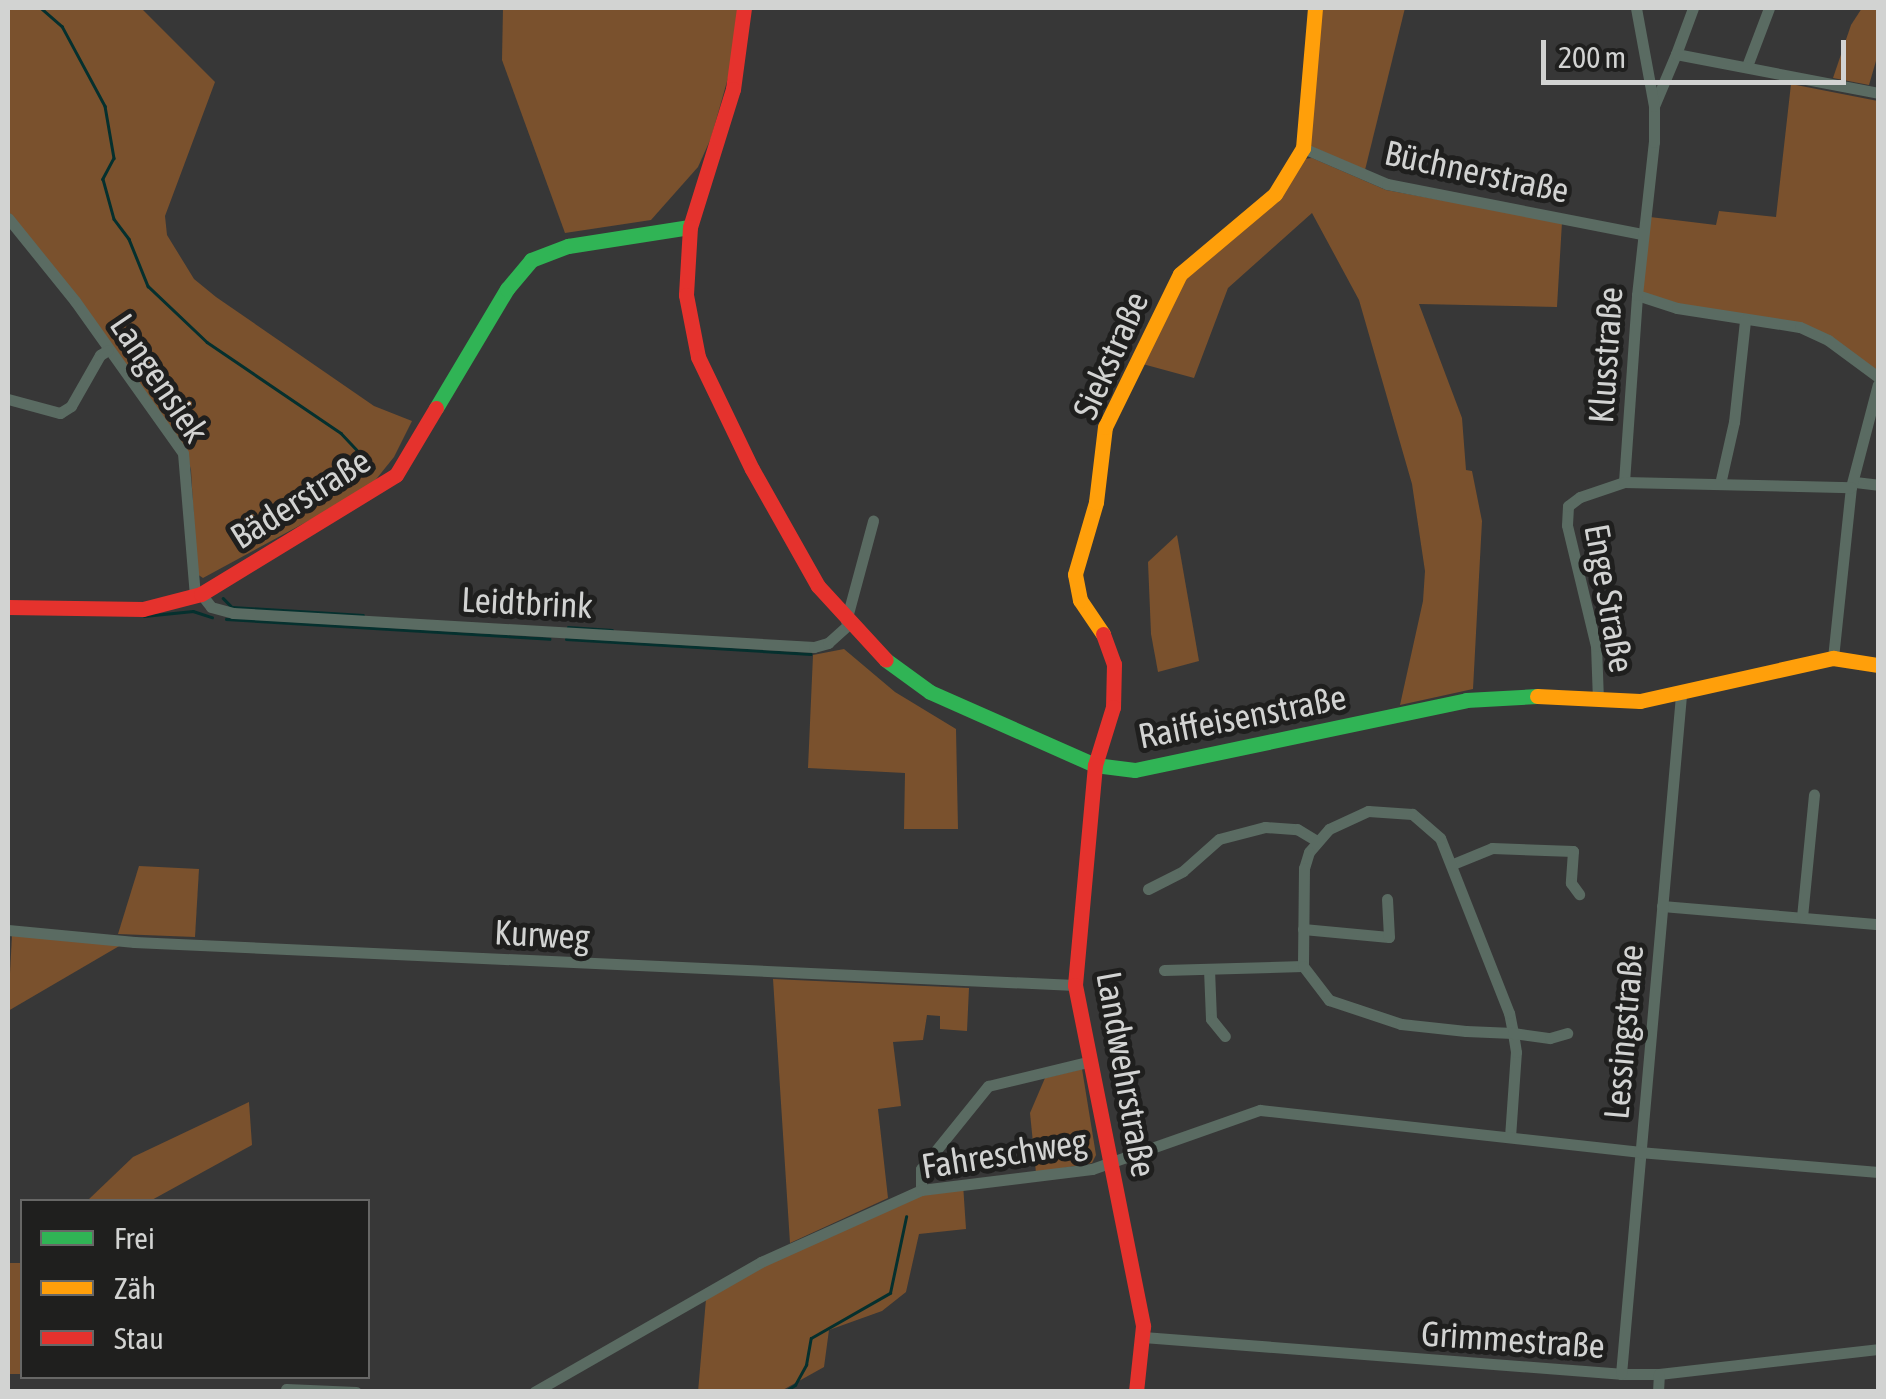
<!DOCTYPE html>
<html>
<head>
<meta charset="utf-8">
<style>
	body { margin:0 }
	#map { position:relative; width:1886px; height:1399px; overflow:hidden; background:#373737; font-family:"Asap Condensed",sans-serif }
	div>[style] { position:absolute }
	.green>* { inset:0; background:#7a512d; transform-origin:0 0 }
	.stream>* { height:2.5px; margin:-1.25px; padding:0 1.25px; transform-origin:1.25px; border-radius:1.25px; background:#05302e }
	.street>* { height:11px; margin:-5.5px; padding:0 5.5px; transform-origin:5.5px; border-radius:5.5px; background:#5a6b62 }
	.fast>* { height:15px; margin:-7.5px; padding:0 7.5px; transform-origin:7.5px; border-radius:7.5px; background:#30b455 }
	.slow>* { height:15px; margin:-7.5px; padding:0 7.5px; transform-origin:7.5px; border-radius:7.5px; background:#ff9f0a }
	.jam>* { height:15px; margin:-7.5px; padding:0 7.5px; transform-origin:7.5px; border-radius:7.5px; background:#e5322d }
	span { translate:-50% -50%; white-space:nowrap; text-align:center; line-height:1.15; -webkit-text-stroke:10px #1f1f1e; paint-order:stroke }
	.street-label { font-size:35px; color:#d2d3d2 }
	.frame { position:absolute; inset:0; border:10px solid #d2d3d2; pointer-events:none }
	.legend { position:absolute; left:20px; top:1199px; width:350px; height:180px; box-sizing:border-box; background:#1f1f1e; border:2px solid #676766; margin:0; padding:12px 18px; list-style:none; font-size:30px; color:#d2d3d2 }
	.legend li { display:flex; align-items:center; gap:20px; height:50px }
	.legend b { width:50px; border:2px solid #676766 }
	.scale { position:absolute; left:1541px; top:40px; width:305px; height:45px; box-sizing:border-box; border:5px solid #d2d3d2; border-top:0; padding-left:12px; font-size:30px; line-height:35px; white-space:nowrap; color:#d2d3d2; -webkit-text-stroke:8px #1f1f1e; paint-order:stroke }
</style>
</head>
<body>
<div id="map">
	<div class="green">
		<i style="clip-path:polygon(8px 8px,141px 8px,215px 82px,165px 216px,167px 235px,194px 279px,216px 297px,374px 406px,412px 421px,394px 457px,369px 488px,203px 578px,197px 574px,191px 470px,186px 451px,77px 296px,8px 211px)"></i>
		<i style="clip-path:polygon(503px 8px,740px 8px,739px 39px,711px 138px,698px 167px,651px 220px,565px 233px,502px 60px)"></i>
		<i style="clip-path:polygon(1322px 8px,1405px 8px,1365px 170px,1310px 146px)"></i>
		<i style="clip-path:polygon(1862px 8px,1878px 8px,1878px 54px,1869px 85px,1833px 78px,1851px 25px)"></i>
		<i style="clip-path:polygon(1791px 84px,1878px 101px,1878px 372px,1829px 338px,1677px 305px,1641px 292px,1650px 217px,1716px 225px,1719px 211px,1776px 217px)"></i>
		<i style="clip-path:polygon(1312px 158px,1386px 190px,1562px 222px,1557px 307px,1419px 304px,1462px 418px,1466px 470px,1472px 471px,1482px 521px,1473px 689px,1400px 705px,1423px 601px,1425px 571px,1412px 484px,1359px 300px,1312px 213px,1228px 288px,1194px 378px,1139px 363px,1182px 276px,1303px 159px)"></i>
		<i style="clip-path:polygon(1177px 535px,1199px 661px,1158px 672px,1151px 634px,1148px 562px)"></i>
		<i style="clip-path:polygon(844px 649px,895px 692px,956px 729px,958px 829px,904px 829px,905px 773px,808px 768px,813px 655px)"></i>
		<i style="clip-path:polygon(139px 866px,199px 869px,195px 937px,118px 934px)"></i>
		<i style="clip-path:polygon(12px 935px,121px 945px,8px 1011px)"></i>
		<i style="clip-path:polygon(773px 979px,969px 988px,967px 1031px,940px 1029px,940px 1016px,927px 1015px,923px 1040px,893px 1042px,901px 1106px,878px 1109px,888px 1198px,790px 1243px)"></i>
		<i style="clip-path:polygon(1082px 1069px,1096px 1155px,1092px 1163px,1036px 1173px,1030px 1113px,1045px 1078px)"></i>
		<i style="clip-path:polygon(249px 1102px,252px 1145px,150px 1201px,87px 1201px,133px 1157px)"></i>
		<i style="clip-path:polygon(963px 1184px,966px 1229px,919px 1234px,906px 1292px,882px 1311px,829px 1330px,824px 1367px,781px 1391px,698px 1392px,706px 1299px,767px 1264px,918px 1194px)"></i>
		<i style="left:22px;top:1263px;width:111px;height:20px;rotate:90deg"></i>
	</div>
	<div class="stream">
		<i style="left:41px;top:8px;width:28px;rotate:41deg"></i>
		<i style="left:62px;top:26px;width:91px;rotate:61.7deg"></i>
		<i style="left:105px;top:106px;width:53px;rotate:80.2deg"></i>
		<i style="left:114px;top:158px;width:24px;rotate:118deg"></i>
		<i style="left:103px;top:179px;width:41px;rotate:74.6deg"></i>
		<i style="left:114px;top:219px;width:25px;rotate:53deg"></i>
		<i style="left:129px;top:239px;width:51px;rotate:68deg"></i>
		<i style="left:148px;top:286px;width:81px;rotate:43.5deg"></i>
		<i style="left:207px;top:342px;width:162px;rotate:34.2deg"></i>
		<i style="left:341px;top:433px;width:48px;rotate:46.7deg"></i>
		<i style="left:223px;top:598px;width:13px;rotate:45deg"></i>
		<i style="left:232px;top:607px;width:131px;rotate:3.5deg"></i>
		<i style="left:144px;top:616px;width:49px;rotate:-5.8deg"></i>
		<i style="left:193px;top:611px;width:20px;rotate:18deg"></i>
		<i style="left:226px;top:619px;width:324px;rotate:3.5deg"></i>
		<i style="left:568px;top:627px;width:44px;rotate:3.9deg"></i>
		<i style="left:566px;top:639px;width:245px;rotate:3.5deg"></i>
		<i style="left:784px;top:1392px;width:13px;rotate:-32deg"></i>
		<i style="left:795px;top:1385px;width:23px;rotate:-61deg"></i>
		<i style="left:806px;top:1365px;width:27px;rotate:-80deg"></i>
		<i style="left:811px;top:1338px;width:91px;rotate:-29.7deg"></i>
		<i style="left:890px;top:1293px;width:78px;rotate:-78.1deg"></i>
	</div>
	<div class="street">
		<i style="left:1676px;top:54px;width:49px;rotate:-69.7deg"></i>
		<i style="left:1747px;top:66px;width:62px;rotate:-69.2deg"></i>
		<i style="left:1654px;top:106px;width:56px;rotate:-67.1deg"></i>
		<i style="left:1676px;top:54px;width:206px;rotate:10.9deg"></i>
		<i style="left:1303px;top:148px;width:91px;rotate:23.2deg"></i>
		<i style="left:1387px;top:184px;width:261px;rotate:11.1deg"></i>
		<i style="left:8px;top:218px;width:107px;rotate:51.1deg"></i>
		<i style="left:75px;top:301px;width:186px;rotate:54.6deg"></i>
		<i style="left:183px;top:453px;width:144px;rotate:85.2deg"></i>
		<i style="left:1637px;top:295px;width:42px;rotate:18deg"></i>
		<i style="left:1677px;top:308px;width:124px;rotate:8.8deg"></i>
		<i style="left:1800px;top:327px;width:31px;rotate:25deg"></i>
		<i style="left:1828px;top:340px;width:62px;rotate:36.5deg"></i>
		<i style="left:8px;top:399px;width:54px;rotate:15.1deg"></i>
		<i style="left:60px;top:413px;width:13px;rotate:-32deg"></i>
		<i style="left:71px;top:406px;width:59px;rotate:-60.4deg"></i>
		<i style="left:100px;top:355px;width:9px;rotate:-32deg"></i>
		<i style="left:1624px;top:482px;width:187px;rotate:-86deg"></i>
		<i style="left:1637px;top:295px;width:154px;rotate:-83.7deg"></i>
		<i style="left:1654px;top:142px;width:36px;rotate:-90deg"></i>
		<i style="left:1654px;top:106px;width:100px;rotate:-100.4deg"></i>
		<i style="left:1855px;top:482px;width:23px;rotate:7deg"></i>
		<i style="left:1720px;top:484px;width:64px;rotate:-77.3deg"></i>
		<i style="left:1734px;top:422px;width:103px;rotate:-83.8deg"></i>
		<i style="left:201px;top:594px;width:16px;rotate:52deg"></i>
		<i style="left:211px;top:607px;width:23px;rotate:15deg"></i>
		<i style="left:233px;top:613px;width:582px;rotate:3.35deg"></i>
		<i style="left:814px;top:647px;width:15px;rotate:-16deg"></i>
		<i style="left:828px;top:643px;width:28px;rotate:-42deg"></i>
		<i style="left:846px;top:621px;width:104px;rotate:-74.9deg"></i>
		<i style="left:1833px;top:658px;width:172px;rotate:-84deg"></i>
		<i style="left:1851px;top:487px;width:106px;rotate:-75.3deg"></i>
		<i style="left:1598px;top:700px;width:54px;rotate:-92.1deg"></i>
		<i style="left:1596px;top:646px;width:124px;rotate:-103.5deg"></i>
		<i style="left:1567px;top:525px;width:19px;rotate:-87deg"></i>
		<i style="left:1568px;top:506px;width:15px;rotate:-37deg"></i>
		<i style="left:1580px;top:497px;width:46px;rotate:-18.8deg"></i>
		<i style="left:1624px;top:482px;width:227px;rotate:1.3deg"></i>
		<i style="left:1453px;top:864px;width:42px;rotate:-22.3deg"></i>
		<i style="left:1492px;top:848px;width:81px;rotate:2.1deg"></i>
		<i style="left:1573px;top:851px;width:32px;rotate:94deg"></i>
		<i style="left:1571px;top:883px;width:14px;rotate:54deg"></i>
		<i style="left:1148px;top:889px;width:39px;rotate:-27deg"></i>
		<i style="left:1183px;top:871px;width:48px;rotate:-41.6deg"></i>
		<i style="left:1219px;top:839px;width:48px;rotate:-14.6deg"></i>
		<i style="left:1265px;top:827px;width:32px;rotate:4deg"></i>
		<i style="left:1297px;top:829px;width:23px;rotate:31deg"></i>
		<i style="left:1662px;top:906px;width:217px;rotate:4.8deg"></i>
		<i style="left:1802px;top:917px;width:123px;rotate:-84.4deg"></i>
		<i style="left:1303px;top:929px;width:86px;rotate:5.3deg"></i>
		<i style="left:1389px;top:937px;width:38px;rotate:-93deg"></i>
		<i style="left:8px;top:930px;width:127px;rotate:5.4deg"></i>
		<i style="left:134px;top:942px;width:942px;rotate:2.62deg"></i>
		<i style="left:1209px;top:969px;width:50px;rotate:87.7deg"></i>
		<i style="left:1211px;top:1019px;width:22px;rotate:51deg"></i>
		<i style="left:1164px;top:970px;width:139px;rotate:-1.6deg"></i>
		<i style="left:1510px;top:1137px;width:85px;rotate:-86deg"></i>
		<i style="left:1516px;top:1052px;width:19px;rotate:-99deg"></i>
		<i style="left:1513px;top:1033px;width:20px;rotate:-101deg"></i>
		<i style="left:1509px;top:1013px;width:188px;rotate:-111.5deg"></i>
		<i style="left:1440px;top:838px;width:37px;rotate:-139deg"></i>
		<i style="left:1412px;top:814px;width:44px;rotate:-176.1deg"></i>
		<i style="left:1368px;top:811px;width:43px;rotate:155.2deg"></i>
		<i style="left:1329px;top:829px;width:30px;rotate:131deg"></i>
		<i style="left:1309px;top:852px;width:17px;rotate:107deg"></i>
		<i style="left:1304px;top:868px;width:98px;rotate:90.6deg"></i>
		<i style="left:1303px;top:966px;width:43px;rotate:52.6deg"></i>
		<i style="left:1329px;top:1000px;width:76px;rotate:18.4deg"></i>
		<i style="left:1401px;top:1024px;width:65px;rotate:6.1deg"></i>
		<i style="left:1466px;top:1031px;width:47px;rotate:2.4deg"></i>
		<i style="left:1513px;top:1033px;width:37px;rotate:8deg"></i>
		<i style="left:1550px;top:1038px;width:18px;rotate:-16deg"></i>
		<i style="left:921px;top:1190px;width:21px;rotate:-90deg"></i>
		<i style="left:921px;top:1169px;width:107px;rotate:-51.1deg"></i>
		<i style="left:988px;top:1086px;width:106px;rotate:-13.6deg"></i>
		<i style="left:1143px;top:1337px;width:479px;rotate:4.4deg"></i>
		<i style="left:1621px;top:1374px;width:38px"></i>
		<i style="left:1659px;top:1374px;width:220px;rotate:-6.5deg"></i>
		<i style="left:1621px;top:1374px;width:682px;rotate:-84.95deg"></i>
		<i style="left:286px;top:1389px;width:70px;rotate:2.5deg"></i>
		<i style="left:534px;top:1392px;width:262px;rotate:-29.8deg"></i>
		<i style="left:761px;top:1262px;width:175px;rotate:-24.2deg"></i>
		<i style="left:921px;top:1190px;width:172px;rotate:-7deg"></i>
		<i style="left:1092px;top:1169px;width:178px;rotate:-19.4deg"></i>
		<i style="left:1260px;top:1110px;width:381px;rotate:6.3deg"></i>
		<i style="left:1639px;top:1152px;width:240px;rotate:4.8deg"></i>
		<i style="left:1658px;top:1392px;width:18px;rotate:-87deg"></i>
	</div>
	<div class="fast">
		<i style="left:436px;top:408px;width:139px;rotate:-59.2deg"></i>
		<i style="left:507px;top:289px;width:38px;rotate:-50deg"></i>
		<i style="left:531px;top:260px;width:40px;rotate:-21deg"></i>
		<i style="left:568px;top:246px;width:123px;rotate:-8.9deg"></i>
		<i style="left:886px;top:660px;width:54px;rotate:36deg"></i>
		<i style="left:930px;top:692px;width:180px;rotate:23.9deg"></i>
		<i style="left:1095px;top:765px;width:40px;rotate:7.1deg"></i>
		<i style="left:1135px;top:770px;width:338px;rotate:-11.9deg"></i>
		<i style="left:1466px;top:700px;width:71px;rotate:-3.2deg"></i>
	</div>
	<div class="slow">
		<i style="left:1103px;top:634px;width:41px;rotate:-124.1deg"></i>
		<i style="left:1080px;top:600px;width:26px;rotate:-101deg"></i>
		<i style="left:1075px;top:574px;width:75px;rotate:-73.7deg"></i>
		<i style="left:1096px;top:502px;width:76px;rotate:-83.2deg"></i>
		<i style="left:1105px;top:427px;width:170px;rotate:-63.9deg"></i>
		<i style="left:1180px;top:274px;width:124px;rotate:-40.1deg"></i>
		<i style="left:1275px;top:194px;width:54px;rotate:-58.7deg"></i>
		<i style="left:1303px;top:148px;width:141px;rotate:-85.1deg"></i>
		<i style="left:1537px;top:696px;width:103px;rotate:2.8deg"></i>
		<i style="left:1640px;top:701px;width:198px;rotate:-12.6deg"></i>
		<i style="left:1833px;top:658px;width:46px;rotate:8.8deg"></i>
	</div>
	<div class="jam">
		<i style="left:744px;top:8px;width:82px;rotate:97.7deg"></i>
		<i style="left:733px;top:89px;width:145px;rotate:107.3deg"></i>
		<i style="left:690px;top:227px;width:68px;rotate:93.4deg"></i>
		<i style="left:686px;top:295px;width:63px;rotate:79deg"></i>
		<i style="left:698px;top:357px;width:124px;rotate:64.3deg"></i>
		<i style="left:752px;top:469px;width:134px;rotate:60.6deg"></i>
		<i style="left:818px;top:586px;width:100px;rotate:47.4deg"></i>
		<i style="left:8px;top:607px;width:135px;rotate:0.8deg"></i>
		<i style="left:143px;top:609px;width:60px;rotate:-14.5deg"></i>
		<i style="left:201px;top:594px;width:228px;rotate:-31.4deg"></i>
		<i style="left:396px;top:475px;width:78px;rotate:-59.2deg"></i>
		<i style="left:1103px;top:634px;width:32px;rotate:70deg"></i>
		<i style="left:1114px;top:664px;width:43px;rotate:91.3deg"></i>
		<i style="left:1113px;top:707px;width:61px;rotate:107.2deg"></i>
		<i style="left:1095px;top:765px;width:221px;rotate:95.2deg"></i>
		<i style="left:1075px;top:985px;width:348px;rotate:78.7deg"></i>
		<i style="left:1143px;top:1326px;width:66px;rotate:96.1deg"></i>
	</div>
	<div class="street-label">
		<span style="left:1477px;top:171px;rotate:12deg">Büchnerstraße</span>
		<span style="left:1110px;top:355px;rotate:-66deg">Siekstraße</span>
		<span style="left:1605px;top:355px;rotate:-86deg">Klusstraße</span>
		<span style="left:160px;top:378px;rotate:56deg">Langensiek</span>
		<span style="left:300px;top:498px;rotate:-32deg">Bäderstraße</span>
		<span style="left:1610px;top:598px;rotate:80deg">Enge Straße</span>
		<span style="left:527px;top:602px;rotate:3deg">Leidtbrink</span>
		<span style="left:1242px;top:716px;rotate:-11deg">Raiffeisenstraße</span>
		<span style="left:542px;top:934px;rotate:3deg">Kurweg</span>
		<span style="left:1623px;top:1032px;rotate:-85deg">Lessingstraße</span>
		<span style="left:1127px;top:1074px;rotate:80deg">Landwehrstraße</span>
		<span style="left:1004px;top:1153px;rotate:-9deg">Fahreschweg</span>
		<span style="left:1513px;top:1339px;rotate:4deg">Grimmestraße</span>
	</div>
	<div class="frame"></div>
	<ul class="legend">
	<li><b style="height:12px;background:#30b455"></b>Frei</li>
	<li><b style="height:12px;background:#ff9f0a"></b>Zäh</li>
	<li><b style="height:12px;background:#e5322d"></b>Stau</li>
	</ul>
	<div class="scale">200 m</div>
</div>
</body>
</html>
